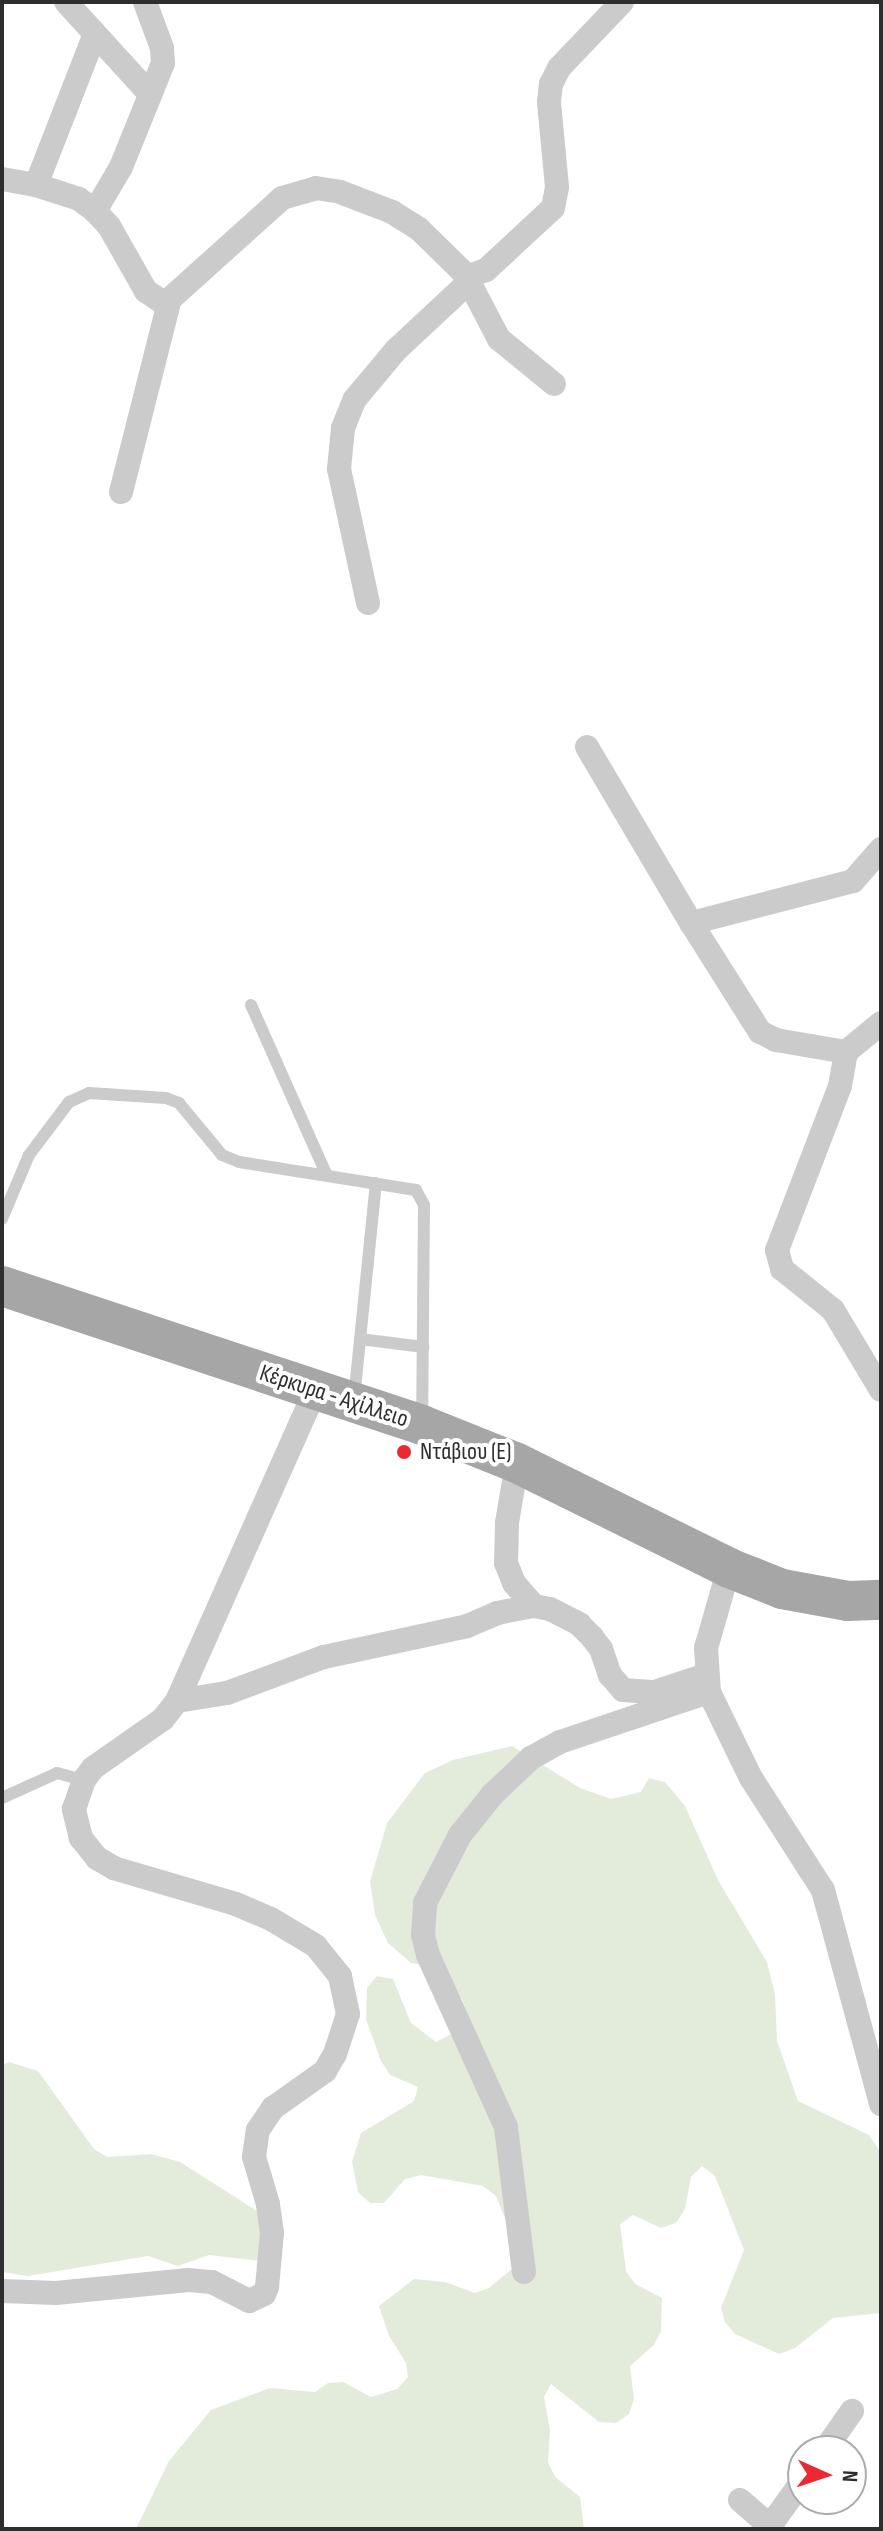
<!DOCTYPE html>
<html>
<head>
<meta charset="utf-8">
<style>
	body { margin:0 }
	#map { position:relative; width:883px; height:2531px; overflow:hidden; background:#fff; font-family:"Sofia Sans Condensed",sans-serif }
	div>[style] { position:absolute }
	.green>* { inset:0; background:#e3ecdb }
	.service>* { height:12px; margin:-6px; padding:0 6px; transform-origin:6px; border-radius:6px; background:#cbcbcb }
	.minor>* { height:24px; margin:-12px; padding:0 12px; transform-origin:12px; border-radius:12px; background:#cbcbcb }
	.primary>* { height:40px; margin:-20px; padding:0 20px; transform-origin:20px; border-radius:20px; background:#a6a6a6 }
	.dots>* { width:22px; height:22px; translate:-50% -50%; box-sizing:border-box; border:4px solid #fff; border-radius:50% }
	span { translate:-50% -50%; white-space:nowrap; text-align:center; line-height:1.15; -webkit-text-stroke:8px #fff; paint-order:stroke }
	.street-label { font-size:24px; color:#2e2e2e }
	.poi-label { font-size:24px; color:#2e2e2e }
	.left { translate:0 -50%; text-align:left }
	.frame { position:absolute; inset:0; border:4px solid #2e2e2e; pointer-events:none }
	.north { position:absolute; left:787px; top:2435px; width:80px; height:80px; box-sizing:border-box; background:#fff; border:2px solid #ababab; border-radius:50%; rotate:93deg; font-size:22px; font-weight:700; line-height:32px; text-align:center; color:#2e2e2e }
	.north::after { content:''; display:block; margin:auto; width:28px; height:36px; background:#eb2932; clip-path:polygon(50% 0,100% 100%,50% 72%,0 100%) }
</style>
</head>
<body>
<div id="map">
	<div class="green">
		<i style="clip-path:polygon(512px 1746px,580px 1788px,611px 1799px,641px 1792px,649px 1778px,665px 1782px,685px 1806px,718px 1880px,767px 1962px,775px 1994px,777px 2041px,798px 2101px,869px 2135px,881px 2153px,881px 2313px,833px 2318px,795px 2348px,779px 2354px,735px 2334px,725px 2322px,721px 2308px,744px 2250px,715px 2176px,702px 2166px,691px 2177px,685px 2209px,676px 2223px,661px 2228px,633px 2215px,620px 2224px,626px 2271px,635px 2284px,662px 2298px,661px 2331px,654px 2345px,630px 2366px,634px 2399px,629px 2414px,616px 2423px,599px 2422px,551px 2384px,544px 2397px,550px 2430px,548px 2462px,555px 2477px,580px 2497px,584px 2529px,136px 2529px,169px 2461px,211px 2410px,270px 2388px,315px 2392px,328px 2383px,343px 2382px,371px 2397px,397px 2389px,408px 2377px,406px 2363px,389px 2336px,379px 2306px,414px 2279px,445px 2282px,475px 2293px,489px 2288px,513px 2268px,513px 2238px,496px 2196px,483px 2186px,421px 2175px,405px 2179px,384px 2203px,370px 2203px,358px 2192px,352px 2162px,361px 2133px,414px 2101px,418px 2087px,390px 2075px,381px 2061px,366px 2019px,367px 1988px,377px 1976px,393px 1979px,411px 2023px,436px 2042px,463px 2028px,467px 2013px,462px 1999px,439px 1976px,427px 1966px,411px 1963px,388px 1943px,375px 1915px,370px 1882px,387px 1823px,425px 1773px,453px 1760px)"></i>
		<i style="clip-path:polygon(9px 2062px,38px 2071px,94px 2149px,107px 2157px,151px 2154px,180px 2162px,257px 2211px,263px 2235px,260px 2261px,209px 2255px,178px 2266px,148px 2256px,28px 2276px,2px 2272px,2px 2065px)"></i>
	</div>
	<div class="service">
		<i style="left:251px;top:1005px;width:187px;rotate:66deg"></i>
		<i style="left:2px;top:1219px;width:69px;rotate:-67.1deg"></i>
		<i style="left:29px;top:1155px;width:66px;rotate:-53deg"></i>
		<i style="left:69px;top:1102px;width:22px;rotate:-24deg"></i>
		<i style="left:89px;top:1093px;width:77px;rotate:3.7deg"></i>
		<i style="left:166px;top:1098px;width:14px;rotate:21deg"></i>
		<i style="left:179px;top:1103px;width:67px;rotate:50.4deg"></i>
		<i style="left:222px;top:1155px;width:18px;rotate:22deg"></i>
		<i style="left:239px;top:1162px;width:179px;rotate:9deg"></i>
		<i style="left:416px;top:1190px;width:17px;rotate:62deg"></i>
		<i style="left:424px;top:1205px;width:212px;rotate:90.5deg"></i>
		<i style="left:360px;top:1339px;width:64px;rotate:7.2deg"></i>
		<i style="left:354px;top:1399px;width:217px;rotate:-84.2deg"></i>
		<i style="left:2px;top:1798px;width:60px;rotate:-24.4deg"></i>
		<i style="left:57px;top:1773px;width:28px;rotate:15deg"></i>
	</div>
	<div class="minor">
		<i style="left:66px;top:2px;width:125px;rotate:47.6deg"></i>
		<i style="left:2px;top:179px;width:35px;rotate:10deg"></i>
		<i style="left:36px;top:185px;width:45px;rotate:18deg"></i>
		<i style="left:79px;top:199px;width:20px;rotate:37deg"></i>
		<i style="left:95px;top:211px;width:21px;rotate:47deg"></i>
		<i style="left:109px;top:226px;width:75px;rotate:60.4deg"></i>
		<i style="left:146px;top:291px;width:18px;rotate:34deg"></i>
		<i style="left:161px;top:301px;width:9px;rotate:-13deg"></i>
		<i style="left:170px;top:299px;width:151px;rotate:-42deg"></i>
		<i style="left:282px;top:198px;width:35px;rotate:-16deg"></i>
		<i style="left:316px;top:188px;width:24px;rotate:9deg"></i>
		<i style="left:340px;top:192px;width:56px;rotate:21deg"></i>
		<i style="left:392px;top:212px;width:32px;rotate:32deg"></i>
		<i style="left:419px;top:229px;width:64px;rotate:44.4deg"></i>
		<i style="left:465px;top:274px;width:7px;rotate:8deg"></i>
		<i style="left:472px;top:275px;width:15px;rotate:-20deg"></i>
		<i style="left:486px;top:270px;width:91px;rotate:-42.8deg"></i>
		<i style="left:553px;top:208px;width:21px;rotate:-79deg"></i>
		<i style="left:557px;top:187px;width:85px;rotate:-95.4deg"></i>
		<i style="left:549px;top:102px;width:18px;rotate:-84deg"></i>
		<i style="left:551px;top:84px;width:18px;rotate:-63deg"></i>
		<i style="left:559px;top:68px;width:91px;rotate:-46.3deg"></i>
		<i style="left:36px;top:185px;width:162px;rotate:-68.7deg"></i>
		<i style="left:95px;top:211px;width:51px;rotate:-59.4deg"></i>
		<i style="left:121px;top:167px;width:112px;rotate:-68deg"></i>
		<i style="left:163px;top:63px;width:15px;rotate:-94deg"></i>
		<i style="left:162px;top:48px;width:49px;rotate:-110.3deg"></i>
		<i style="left:465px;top:274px;width:73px;rotate:62.4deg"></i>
		<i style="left:499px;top:339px;width:71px;rotate:39.3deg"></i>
		<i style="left:121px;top:492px;width:199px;rotate:-75.8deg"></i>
		<i style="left:368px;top:603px;width:137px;rotate:-102.2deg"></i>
		<i style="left:339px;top:469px;width:41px;rotate:-84.4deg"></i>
		<i style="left:343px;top:428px;width:31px;rotate:-68deg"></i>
		<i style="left:355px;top:399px;width:64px;rotate:-50.1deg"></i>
		<i style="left:396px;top:350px;width:100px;rotate:-43deg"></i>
		<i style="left:587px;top:747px;width:204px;rotate:59.4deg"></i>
		<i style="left:881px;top:1023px;width:45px;rotate:140.4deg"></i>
		<i style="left:846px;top:1052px;width:35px;rotate:100deg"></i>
		<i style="left:840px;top:1086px;width:176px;rotate:111deg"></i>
		<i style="left:777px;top:1250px;width:20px;rotate:75deg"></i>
		<i style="left:782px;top:1269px;width:65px;rotate:38.8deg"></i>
		<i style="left:833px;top:1310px;width:93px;rotate:59deg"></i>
		<i style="left:846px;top:1052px;width:71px;rotate:-170.3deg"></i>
		<i style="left:776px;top:1040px;width:18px;rotate:-153deg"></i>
		<i style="left:760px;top:1032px;width:129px;rotate:-122.3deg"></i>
		<i style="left:691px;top:923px;width:167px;rotate:-14.5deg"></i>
		<i style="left:853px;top:881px;width:43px;rotate:-48.8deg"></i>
		<i style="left:517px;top:1463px;width:61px;rotate:99.5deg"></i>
		<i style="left:507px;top:1523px;width:40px;rotate:91.4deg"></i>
		<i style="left:506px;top:1563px;width:22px;rotate:68deg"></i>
		<i style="left:514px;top:1583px;width:30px;rotate:49deg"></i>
		<i style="left:729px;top:1568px;width:83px;rotate:106deg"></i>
		<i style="left:706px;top:1648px;width:44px;rotate:86.1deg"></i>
		<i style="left:709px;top:1692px;width:96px;rotate:64deg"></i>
		<i style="left:751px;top:1778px;width:133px;rotate:57.3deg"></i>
		<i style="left:823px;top:1890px;width:222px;rotate:74.8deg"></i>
		<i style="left:177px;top:1701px;width:51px;rotate:-9.1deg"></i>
		<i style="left:227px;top:1693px;width:103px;rotate:-20.4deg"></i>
		<i style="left:324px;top:1657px;width:146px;rotate:-12.2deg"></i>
		<i style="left:467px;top:1626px;width:33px;rotate:-23deg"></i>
		<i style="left:497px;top:1613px;width:38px;rotate:-11deg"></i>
		<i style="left:534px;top:1606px;width:16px;rotate:11deg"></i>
		<i style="left:550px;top:1609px;width:33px;rotate:27deg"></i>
		<i style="left:579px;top:1624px;width:18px;rotate:45deg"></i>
		<i style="left:592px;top:1637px;width:15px;rotate:53deg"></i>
		<i style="left:601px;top:1649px;width:28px;rotate:71deg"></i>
		<i style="left:610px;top:1675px;width:20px;rotate:49deg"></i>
		<i style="left:623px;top:1690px;width:32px;rotate:4deg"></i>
		<i style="left:655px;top:1692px;width:54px;rotate:-18.4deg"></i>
		<i style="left:524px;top:2272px;width:146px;rotate:-97.1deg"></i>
		<i style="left:506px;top:2127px;width:189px;rotate:-114.4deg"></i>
		<i style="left:428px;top:1955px;width:21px;rotate:-104deg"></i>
		<i style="left:423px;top:1935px;width:32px;rotate:-86deg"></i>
		<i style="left:425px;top:1903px;width:76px;rotate:-62.8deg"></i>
		<i style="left:460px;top:1835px;width:51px;rotate:-51.3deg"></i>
		<i style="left:492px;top:1795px;width:54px;rotate:-43.5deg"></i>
		<i style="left:531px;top:1758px;width:33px;rotate:-29deg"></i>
		<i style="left:560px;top:1742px;width:157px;rotate:-18.6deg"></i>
		<i style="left:2px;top:2291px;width:54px;rotate:2.1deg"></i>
		<i style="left:56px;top:2293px;width:133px;rotate:-5.6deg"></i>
		<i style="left:188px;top:2280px;width:24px;rotate:5deg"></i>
		<i style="left:212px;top:2282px;width:42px;rotate:27.2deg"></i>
		<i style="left:249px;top:2301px;width:17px;rotate:-25deg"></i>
		<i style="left:264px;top:2294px;width:8px;rotate:-67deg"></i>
		<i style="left:267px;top:2287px;width:54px;rotate:-84.7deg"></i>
		<i style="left:272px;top:2233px;width:29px;rotate:-98deg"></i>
		<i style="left:268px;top:2204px;width:49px;rotate:-106.6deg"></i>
		<i style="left:254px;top:2157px;width:27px;rotate:-82deg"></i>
		<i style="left:258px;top:2130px;width:27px;rotate:-56deg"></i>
		<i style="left:273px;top:2108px;width:64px;rotate:-35.4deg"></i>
		<i style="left:325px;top:2071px;width:20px;rotate:-60deg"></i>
		<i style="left:335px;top:2054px;width:42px;rotate:-72deg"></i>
		<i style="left:348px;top:2014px;width:39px;rotate:-102deg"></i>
		<i style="left:340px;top:1976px;width:38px;rotate:-129deg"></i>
		<i style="left:316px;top:1946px;width:52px;rotate:-149deg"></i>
		<i style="left:271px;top:1919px;width:38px;rotate:-157deg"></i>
		<i style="left:236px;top:1904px;width:127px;rotate:-163.6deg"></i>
		<i style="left:114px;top:1868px;width:20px;rotate:-150deg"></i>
		<i style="left:97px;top:1858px;width:26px;rotate:-129deg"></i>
		<i style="left:81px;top:1838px;width:30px;rotate:-104deg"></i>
		<i style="left:74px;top:1809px;width:31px;rotate:-71deg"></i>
		<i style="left:84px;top:1780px;width:15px;rotate:-53deg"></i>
		<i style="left:93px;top:1768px;width:85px;rotate:-35deg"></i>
		<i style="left:163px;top:1719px;width:23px;rotate:-52deg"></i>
		<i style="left:177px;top:1701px;width:342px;rotate:-66deg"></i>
		<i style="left:824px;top:2451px;width:49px;rotate:-55deg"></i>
		<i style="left:740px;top:2500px;width:44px;rotate:41.3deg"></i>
		<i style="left:770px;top:2526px;width:57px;rotate:-54.3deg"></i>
	</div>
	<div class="primary">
		<i style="left:2px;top:1286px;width:442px;rotate:18.3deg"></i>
		<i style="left:422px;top:1425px;width:102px;rotate:21.8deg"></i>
		<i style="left:517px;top:1463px;width:237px;rotate:26.3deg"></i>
		<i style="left:729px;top:1568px;width:57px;rotate:21.6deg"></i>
		<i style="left:782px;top:1589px;width:67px;rotate:10.3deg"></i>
		<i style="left:848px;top:1601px;width:33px;rotate:-2deg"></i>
	</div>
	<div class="dots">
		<i style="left:404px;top:1452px;background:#eb2932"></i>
	</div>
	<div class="street-label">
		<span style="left:334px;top:1396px;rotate:18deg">Κέρκυρα - Αχίλλειο</span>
	</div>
	<div class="poi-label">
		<span class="left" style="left:420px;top:1452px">Ντάβιου (E)</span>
	</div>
	<div class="frame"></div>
	<div class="north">N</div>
</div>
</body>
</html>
